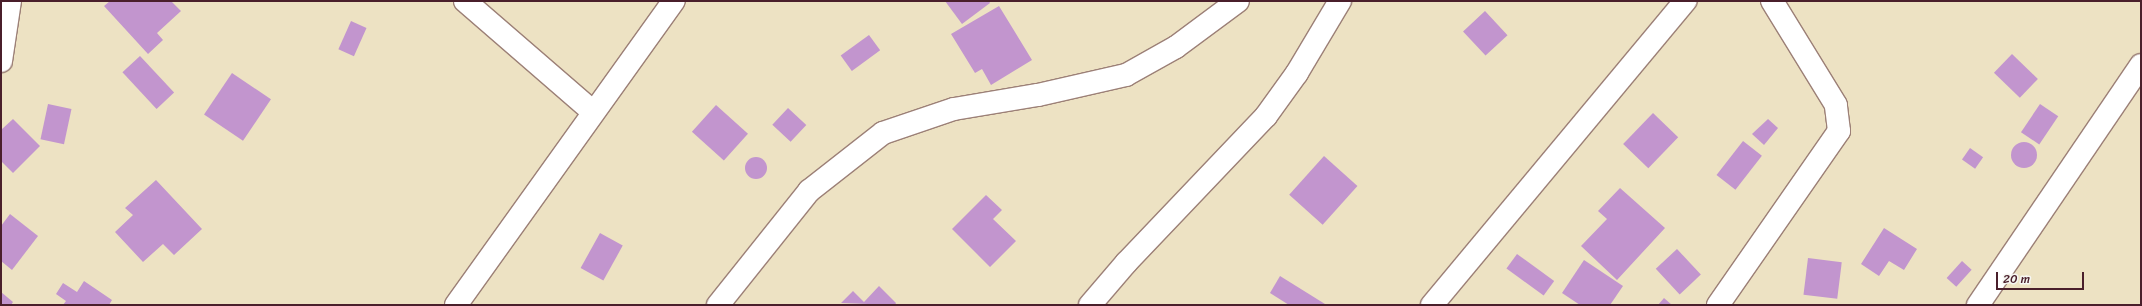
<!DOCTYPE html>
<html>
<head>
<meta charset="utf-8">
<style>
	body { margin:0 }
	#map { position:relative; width:2142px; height:306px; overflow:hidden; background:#ede2c3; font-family:Sriracha,sans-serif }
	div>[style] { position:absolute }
	.building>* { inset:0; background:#c295ce; transform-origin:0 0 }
	.round { border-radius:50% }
	.roads { filter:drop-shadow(1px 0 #9c8077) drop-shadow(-1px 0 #9c8077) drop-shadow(0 1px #9c8077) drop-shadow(0 -1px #9c8077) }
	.minor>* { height:22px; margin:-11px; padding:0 11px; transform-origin:11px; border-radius:11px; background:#fff }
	span { translate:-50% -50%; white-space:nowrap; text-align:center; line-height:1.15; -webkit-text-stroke:4px #f6f6f2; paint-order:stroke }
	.frame { position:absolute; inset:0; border:2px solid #4a1f2b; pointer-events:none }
	.scale { position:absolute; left:1996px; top:272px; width:88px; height:18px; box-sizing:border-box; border:2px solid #4a1f2b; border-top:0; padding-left:5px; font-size:12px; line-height:14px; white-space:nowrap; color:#4a1f2b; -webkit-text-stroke:3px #f6f6f2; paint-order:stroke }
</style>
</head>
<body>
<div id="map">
	<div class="building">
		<i style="clip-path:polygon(110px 1px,171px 1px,181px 11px,157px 33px,163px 40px,148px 54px,104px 6px)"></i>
		<i style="clip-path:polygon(945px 1px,989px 1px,990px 3px,962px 24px)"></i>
		<i style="clip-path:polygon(999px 6px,1032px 60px,991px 85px,982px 69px,975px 73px,951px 34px)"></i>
		<i style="left:1485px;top:11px;width:33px;height:30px;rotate:47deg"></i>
		<i style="left:351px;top:21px;width:17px;height:31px;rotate:24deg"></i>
		<i style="left:869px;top:35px;width:19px;height:35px;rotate:54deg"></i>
		<i style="left:2012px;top:54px;width:36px;height:26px;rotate:44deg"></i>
		<i style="left:140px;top:56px;width:50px;height:24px;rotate:47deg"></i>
		<i style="left:232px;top:73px;width:47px;height:50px;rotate:34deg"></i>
		<i style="left:48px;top:104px;width:24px;height:36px;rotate:12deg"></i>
		<i style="left:2040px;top:104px;width:22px;height:34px;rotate:34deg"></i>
		<i style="left:716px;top:105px;width:43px;height:36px;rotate:42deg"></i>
		<i style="left:788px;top:108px;width:25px;height:23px;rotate:43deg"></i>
		<i style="left:1653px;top:113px;width:35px;height:43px;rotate:44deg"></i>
		<i style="clip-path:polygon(13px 119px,40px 146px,13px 173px,1px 161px,1px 130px)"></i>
		<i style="clip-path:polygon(1768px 119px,1778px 128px,1764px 145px,1752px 134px)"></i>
		<i style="left:1743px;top:141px;width:24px;height:43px;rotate:38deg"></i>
		<i class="round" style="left:2011px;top:142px;width:26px;height:26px"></i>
		<i style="left:1970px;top:148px;width:16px;height:14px;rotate:35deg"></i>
		<i style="left:1324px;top:156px;width:45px;height:52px;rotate:42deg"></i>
		<i class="round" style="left:745px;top:157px;width:22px;height:22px"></i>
		<i style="clip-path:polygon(156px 180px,202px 229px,174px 255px,163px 244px,143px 262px,115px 232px,133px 215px,125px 208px)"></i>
		<i style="clip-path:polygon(1620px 188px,1665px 228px,1617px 280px,1581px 246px,1607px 219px,1598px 211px)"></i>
		<i style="clip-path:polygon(986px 195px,1002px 210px,993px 219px,1016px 241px,990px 267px,952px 229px)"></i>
		<i style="clip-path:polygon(10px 214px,38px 236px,12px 270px,1px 261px,1px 226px)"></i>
		<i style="clip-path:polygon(1884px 228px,1917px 249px,1904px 270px,1889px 261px,1879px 276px,1861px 264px)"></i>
		<i style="left:600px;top:233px;width:26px;height:40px;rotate:29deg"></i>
		<i style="left:1677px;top:249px;width:35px;height:29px;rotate:47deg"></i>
		<i style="left:1517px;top:254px;width:46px;height:18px;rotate:36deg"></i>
		<i style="left:1808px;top:258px;width:34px;height:37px;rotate:7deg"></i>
		<i style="clip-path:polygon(1584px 260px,1623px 286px,1610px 305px,1580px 305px,1562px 293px)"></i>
		<i style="left:1962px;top:261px;width:13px;height:23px;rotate:42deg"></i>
		<i style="clip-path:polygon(1280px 276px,1325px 304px,1324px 305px,1289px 305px,1270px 293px)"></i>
		<i style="clip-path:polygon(84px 281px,112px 300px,109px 305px,63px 305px,66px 301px,56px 294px,63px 283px,77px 292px)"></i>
		<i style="clip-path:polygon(879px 286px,896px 303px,895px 305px,841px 303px,853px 291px,864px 302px)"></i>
		<i style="clip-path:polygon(1px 292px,13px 302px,11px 305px,1px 305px)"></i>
		<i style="clip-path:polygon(1664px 298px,1672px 305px,1658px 305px)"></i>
	</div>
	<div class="roads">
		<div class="minor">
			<i style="left:465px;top:1px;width:169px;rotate:40.9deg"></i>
			<i style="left:1px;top:61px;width:61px;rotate:-81.5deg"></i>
			<i style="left:456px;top:305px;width:374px;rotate:-54.4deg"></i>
			<i style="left:718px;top:305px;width:146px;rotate:-51.4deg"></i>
			<i style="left:809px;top:191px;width:94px;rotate:-38.1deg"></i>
			<i style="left:883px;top:133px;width:75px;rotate:-18.7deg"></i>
			<i style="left:954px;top:109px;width:85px;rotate:-9.5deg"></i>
			<i style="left:1038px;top:95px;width:90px;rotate:-12.8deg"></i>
			<i style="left:1126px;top:75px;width:57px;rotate:-29.2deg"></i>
			<i style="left:1176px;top:47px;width:77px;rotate:-36.6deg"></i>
			<i style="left:1090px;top:305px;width:55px;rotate:-49.4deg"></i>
			<i style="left:1126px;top:263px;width:203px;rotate:-46.4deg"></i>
			<i style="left:1266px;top:116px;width:53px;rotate:-54.2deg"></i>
			<i style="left:1297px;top:73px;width:84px;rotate:-59.2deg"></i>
			<i style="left:1432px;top:305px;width:396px;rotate:-50.2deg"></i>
			<i style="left:1718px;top:305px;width:212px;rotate:-55.2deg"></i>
			<i style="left:1839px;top:131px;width:26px;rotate:-97deg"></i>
			<i style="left:1836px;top:105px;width:122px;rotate:-121.6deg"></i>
			<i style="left:1978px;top:305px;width:290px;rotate:-55.8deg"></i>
		</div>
	</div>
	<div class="frame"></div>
	<div class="scale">20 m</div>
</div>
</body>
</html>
